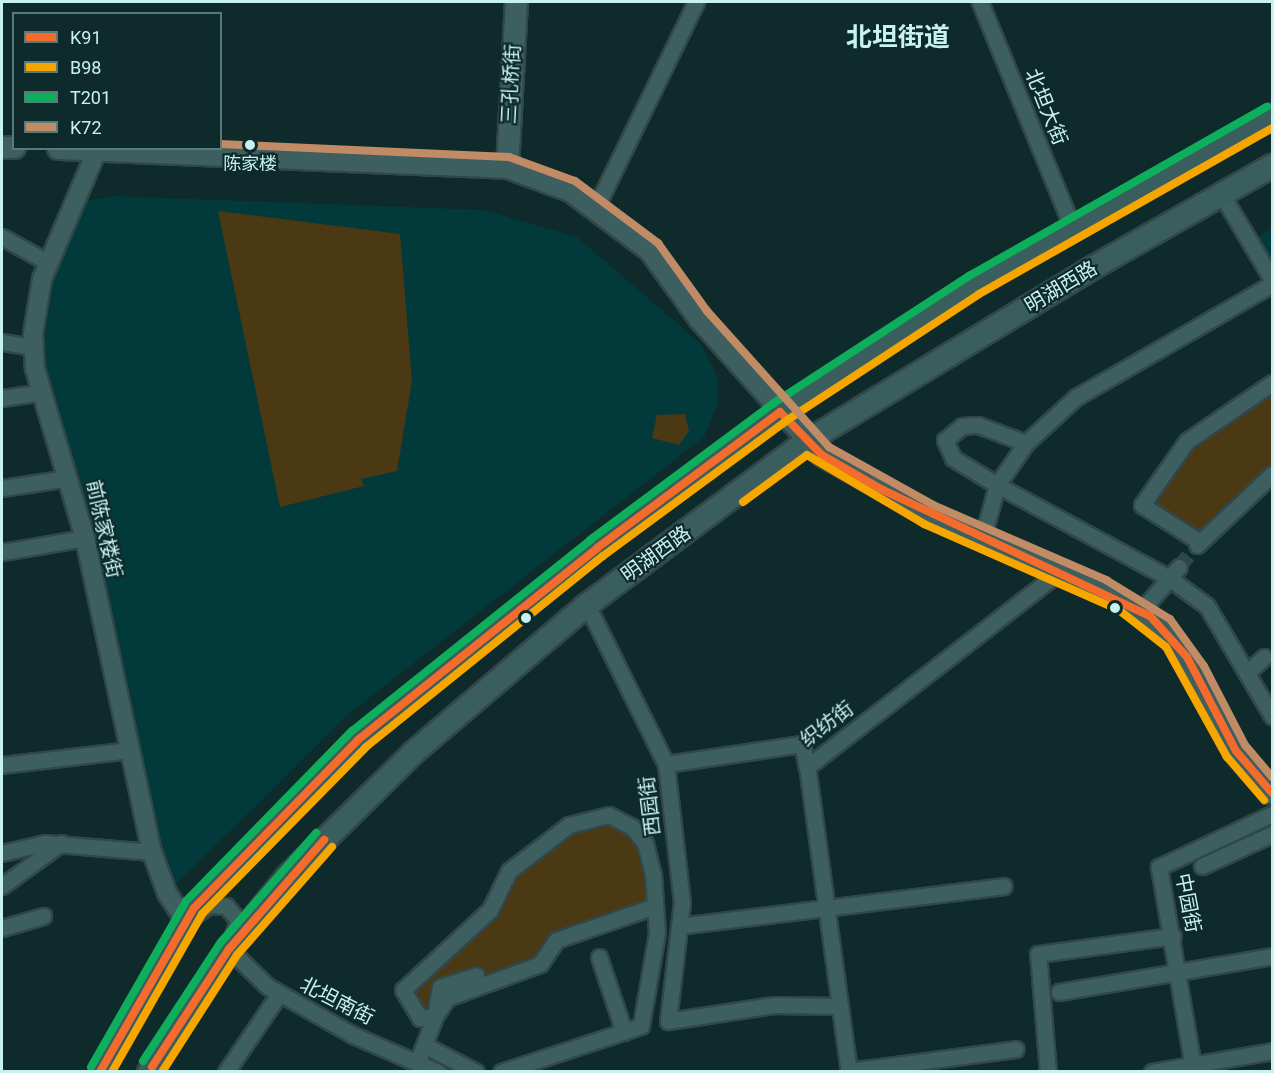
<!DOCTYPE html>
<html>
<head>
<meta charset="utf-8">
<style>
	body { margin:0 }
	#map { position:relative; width:1274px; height:1073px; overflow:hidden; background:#0e2a2a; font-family:Roboto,"Noto Sans SC",sans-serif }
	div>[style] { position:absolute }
	.built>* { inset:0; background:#023a3b }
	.green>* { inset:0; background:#4b3914 }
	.minor-tunnel>* { height:15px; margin-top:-7.5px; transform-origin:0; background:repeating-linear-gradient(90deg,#2a4848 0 15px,transparent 0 23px) }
	.roads { filter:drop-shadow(2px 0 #324747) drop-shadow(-2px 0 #324747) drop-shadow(0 2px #324747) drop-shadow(0 -2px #324747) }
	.minor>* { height:15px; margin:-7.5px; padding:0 7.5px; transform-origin:7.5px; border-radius:7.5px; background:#3e5f60 }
	.tertiary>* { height:18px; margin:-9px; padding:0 9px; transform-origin:9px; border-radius:9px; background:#3e5f60 }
	.secondary>* { height:21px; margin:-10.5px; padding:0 10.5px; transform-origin:10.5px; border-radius:10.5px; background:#3e5f60 }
	.primary>* { height:22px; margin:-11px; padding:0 11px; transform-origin:11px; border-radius:11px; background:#3a5d5d }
	.bus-1>* { height:8px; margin:-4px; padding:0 4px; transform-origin:4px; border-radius:4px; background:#f36c2b }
	.bus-2>* { height:8px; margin:-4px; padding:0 4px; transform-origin:4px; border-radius:4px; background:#f7a600 }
	.bus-3>* { height:8px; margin:-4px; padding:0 4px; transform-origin:4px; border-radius:4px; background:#0daf5c }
	.bus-4>* { height:8px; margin:-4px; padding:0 4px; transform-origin:4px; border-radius:4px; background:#c18c65 }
	.dots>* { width:16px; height:16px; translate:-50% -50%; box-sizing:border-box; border:3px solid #0e2a2a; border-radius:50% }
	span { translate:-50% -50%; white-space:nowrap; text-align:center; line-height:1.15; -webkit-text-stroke:4.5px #0e2a2a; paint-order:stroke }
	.bus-label { font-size:18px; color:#c8f1f1 }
	.street-label { font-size:20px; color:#c8f1f1 }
	.district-label { font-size:26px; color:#c8f1f1; font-weight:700 }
	.frame { position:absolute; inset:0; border:3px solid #c8f1f1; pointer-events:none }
	.legend { position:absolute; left:12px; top:12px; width:210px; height:138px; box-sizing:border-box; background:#0e2a2a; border:2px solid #587a7a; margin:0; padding:8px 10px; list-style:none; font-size:18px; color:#c8f1f1 }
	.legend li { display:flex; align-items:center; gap:12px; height:30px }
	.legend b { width:30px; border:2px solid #587a7a }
</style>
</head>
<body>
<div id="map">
	<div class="built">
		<i style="clip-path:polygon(113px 196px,483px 210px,577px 237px,701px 344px,717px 376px,717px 406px,704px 437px,351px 712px,167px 893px,33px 347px,78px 202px)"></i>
		<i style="clip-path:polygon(1272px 228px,1272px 279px,1249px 243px)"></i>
	</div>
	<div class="green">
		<i style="clip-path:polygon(218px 211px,400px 234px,412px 381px,397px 471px,361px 479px,364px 486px,280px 507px)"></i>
		<i style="clip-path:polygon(1272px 383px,1272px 474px,1200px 542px,1142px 505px,1187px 441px)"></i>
		<i style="clip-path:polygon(685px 414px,689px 431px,679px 445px,652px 438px,657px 415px)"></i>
		<i style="clip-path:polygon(609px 815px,645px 843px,652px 907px,556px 940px,540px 964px,420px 1018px,403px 990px,490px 910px,509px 871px,569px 825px)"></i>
	</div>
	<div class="minor-tunnel">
		<i style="left:1179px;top:567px;width:28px;rotate:-51deg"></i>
	</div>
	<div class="roads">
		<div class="minor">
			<i style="left:980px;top:2px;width:245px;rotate:67.7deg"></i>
			<i style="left:1222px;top:195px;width:98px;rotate:59.2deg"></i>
			<i style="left:597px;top:205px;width:226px;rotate:-64deg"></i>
			<i style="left:2px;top:237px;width:54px;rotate:29deg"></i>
			<i style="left:1272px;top:284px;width:226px;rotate:150deg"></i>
			<i style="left:1076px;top:397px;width:68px;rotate:137.4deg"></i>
			<i style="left:1026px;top:443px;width:51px;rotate:124.6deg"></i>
			<i style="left:997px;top:485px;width:196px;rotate:28.4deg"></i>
			<i style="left:1169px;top:578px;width:47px;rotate:36.4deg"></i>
			<i style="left:1207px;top:606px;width:128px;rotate:59.4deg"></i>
			<i style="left:2px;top:342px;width:31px;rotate:9deg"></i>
			<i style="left:2px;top:398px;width:41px;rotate:-8.3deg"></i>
			<i style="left:2px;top:488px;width:67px;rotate:-8.6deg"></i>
			<i style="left:983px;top:536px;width:53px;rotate:-74.6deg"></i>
			<i style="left:997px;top:485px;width:52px;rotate:-148.5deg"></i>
			<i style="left:953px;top:458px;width:20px;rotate:-114deg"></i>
			<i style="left:945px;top:440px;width:22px;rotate:-39deg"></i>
			<i style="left:962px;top:426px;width:16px;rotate:-4deg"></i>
			<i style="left:978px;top:425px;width:51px;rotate:20.6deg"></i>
			<i style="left:1200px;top:542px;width:69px;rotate:-147.5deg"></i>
			<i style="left:1142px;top:505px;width:78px;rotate:-54.9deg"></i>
			<i style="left:1187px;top:441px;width:103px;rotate:-34.3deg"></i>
			<i style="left:1197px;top:545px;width:103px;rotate:-43.4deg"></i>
			<i style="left:2px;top:552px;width:84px;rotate:-9.6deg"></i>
			<i style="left:587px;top:605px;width:178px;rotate:63.6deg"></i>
			<i style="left:666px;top:764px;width:139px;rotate:83.4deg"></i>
			<i style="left:682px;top:902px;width:120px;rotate:96.7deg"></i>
			<i style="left:668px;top:1021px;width:107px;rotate:-8.6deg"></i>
			<i style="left:774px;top:1005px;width:64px;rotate:0.9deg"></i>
			<i style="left:1141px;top:611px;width:58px;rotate:-49.2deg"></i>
			<i style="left:1248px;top:672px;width:22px;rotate:-43deg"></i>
			<i style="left:666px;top:764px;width:137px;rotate:-8.4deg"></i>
			<i style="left:802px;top:744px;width:24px;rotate:78deg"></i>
			<i style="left:2px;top:765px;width:128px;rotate:-6.7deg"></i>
			<i style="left:2px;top:853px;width:44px;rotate:-13.1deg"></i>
			<i style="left:45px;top:843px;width:107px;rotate:4.8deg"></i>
			<i style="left:1202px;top:866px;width:77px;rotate:-24.6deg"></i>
			<i style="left:2px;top:886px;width:73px;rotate:-36.1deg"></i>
			<i style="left:195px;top:915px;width:17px;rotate:-36deg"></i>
			<i style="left:209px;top:905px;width:17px;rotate:3deg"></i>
			<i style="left:226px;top:906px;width:18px;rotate:49deg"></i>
			<i style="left:238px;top:920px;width:30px;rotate:107deg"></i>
			<i style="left:229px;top:949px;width:53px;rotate:44.2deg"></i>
			<i style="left:267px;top:986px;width:99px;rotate:29.7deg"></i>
			<i style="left:353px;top:1035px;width:93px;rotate:23.5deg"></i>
			<i style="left:679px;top:926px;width:327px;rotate:-7deg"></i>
			<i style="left:2px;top:928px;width:43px;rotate:-16.3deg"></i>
			<i style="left:599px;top:957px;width:79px;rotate:71.6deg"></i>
			<i style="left:1059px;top:992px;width:216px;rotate:-9.6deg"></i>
			<i style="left:436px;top:1010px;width:23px;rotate:-80deg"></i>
			<i style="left:440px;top:987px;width:38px;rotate:-18deg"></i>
			<i style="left:435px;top:1016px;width:22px;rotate:-56deg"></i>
			<i style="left:447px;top:998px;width:99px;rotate:-20.1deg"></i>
			<i style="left:540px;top:964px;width:29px;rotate:-56deg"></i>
			<i style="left:556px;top:940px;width:102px;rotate:-19deg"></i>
			<i style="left:426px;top:1046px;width:56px;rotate:27.5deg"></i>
			<i style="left:418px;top:1061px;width:48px;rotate:-69.3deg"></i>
			<i style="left:435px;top:1016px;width:15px;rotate:172deg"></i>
			<i style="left:420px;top:1018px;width:33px;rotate:-121deg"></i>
			<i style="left:403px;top:990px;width:118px;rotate:-42.6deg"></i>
			<i style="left:490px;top:910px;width:43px;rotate:-64deg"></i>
			<i style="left:509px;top:871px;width:76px;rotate:-37.5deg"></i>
			<i style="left:569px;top:825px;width:41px;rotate:-14deg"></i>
			<i style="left:609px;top:815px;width:26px;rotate:28deg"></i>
			<i style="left:632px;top:827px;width:21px;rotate:51deg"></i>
			<i style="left:645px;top:843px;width:32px;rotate:76deg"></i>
			<i style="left:653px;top:874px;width:59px;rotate:86.1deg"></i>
			<i style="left:657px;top:933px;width:94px;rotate:99.8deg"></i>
			<i style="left:641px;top:1026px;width:147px;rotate:161.8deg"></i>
			<i style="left:849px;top:1071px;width:168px;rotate:-7.5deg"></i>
			<i style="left:226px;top:1072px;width:94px;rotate:-55.8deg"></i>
			<i style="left:849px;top:1072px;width:308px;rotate:-97.8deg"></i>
			<i style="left:807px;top:767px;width:321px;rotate:-37.7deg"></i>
			<i style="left:1048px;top:1072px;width:118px;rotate:-94.8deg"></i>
			<i style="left:1038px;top:954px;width:136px;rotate:-7.6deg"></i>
			<i style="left:1152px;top:1072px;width:122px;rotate:-9.9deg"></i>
			<i style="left:1194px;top:1072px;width:208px;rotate:-99.7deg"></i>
			<i style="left:1159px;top:867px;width:125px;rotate:-25.1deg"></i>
		</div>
		<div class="tertiary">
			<i style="left:97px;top:150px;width:140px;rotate:113.1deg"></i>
			<i style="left:42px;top:279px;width:56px;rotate:99.3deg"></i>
			<i style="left:33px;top:334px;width:35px;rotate:87deg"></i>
			<i style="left:35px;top:369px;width:176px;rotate:73.5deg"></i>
			<i style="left:85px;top:538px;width:321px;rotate:78deg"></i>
			<i style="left:152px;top:852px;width:44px;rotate:69.9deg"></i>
			<i style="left:167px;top:893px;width:35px;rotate:57deg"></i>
		</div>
		<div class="secondary">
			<i style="left:2px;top:147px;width:12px"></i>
			<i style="left:58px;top:148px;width:449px;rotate:2.4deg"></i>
			<i style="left:507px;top:167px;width:67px;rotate:20.1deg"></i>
			<i style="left:570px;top:190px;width:100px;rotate:36.9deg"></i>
			<i style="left:650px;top:250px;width:84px;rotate:54.2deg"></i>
			<i style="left:699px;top:318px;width:184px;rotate:48.1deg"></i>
			<i style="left:822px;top:455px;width:121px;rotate:29.1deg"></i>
			<i style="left:928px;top:514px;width:190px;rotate:23.6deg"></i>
			<i style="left:1102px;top:590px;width:71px;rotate:31.2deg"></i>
			<i style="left:1163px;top:627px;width:54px;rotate:54deg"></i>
			<i style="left:1195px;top:671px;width:90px;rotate:62.9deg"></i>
			<i style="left:1236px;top:751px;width:55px;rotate:49.4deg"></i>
			<i style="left:507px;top:167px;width:165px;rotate:-86.9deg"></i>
		</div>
		<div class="primary">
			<i style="left:100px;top:1072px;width:189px;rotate:-60.2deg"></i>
			<i style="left:194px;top:908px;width:236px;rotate:-45.7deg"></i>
			<i style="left:359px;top:739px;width:305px;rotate:-38.7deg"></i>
			<i style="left:597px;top:548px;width:228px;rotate:-36.6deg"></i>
			<i style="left:780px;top:412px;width:232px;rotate:-33.2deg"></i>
			<i style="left:974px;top:285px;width:343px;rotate:-29.6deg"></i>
			<i style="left:149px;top:1072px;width:147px;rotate:-57deg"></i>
			<i style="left:229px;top:949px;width:92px;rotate:-51.1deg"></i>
			<i style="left:287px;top:877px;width:177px;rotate:-44.5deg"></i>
			<i style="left:413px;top:753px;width:228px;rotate:-40.4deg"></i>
			<i style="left:587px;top:605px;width:273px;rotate:-36.7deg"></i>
			<i style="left:806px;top:442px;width:329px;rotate:-31.3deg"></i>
			<i style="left:1087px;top:271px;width:213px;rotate:-29.6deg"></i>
		</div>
	</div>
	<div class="bus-1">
		<i style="left:152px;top:1067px;width:141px;rotate:-56.9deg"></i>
		<i style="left:229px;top:949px;width:145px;rotate:-48.9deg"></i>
		<i style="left:100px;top:1072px;width:189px;rotate:-60.2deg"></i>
		<i style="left:194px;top:908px;width:236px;rotate:-45.7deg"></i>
		<i style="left:359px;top:739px;width:305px;rotate:-38.7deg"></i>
		<i style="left:597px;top:548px;width:228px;rotate:-36.6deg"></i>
		<i style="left:780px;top:412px;width:60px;rotate:45.7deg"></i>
		<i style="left:822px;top:455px;width:68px;rotate:30deg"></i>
		<i style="left:881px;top:489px;width:297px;rotate:25.3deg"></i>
		<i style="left:1150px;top:616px;width:55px;rotate:47.9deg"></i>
		<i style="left:1187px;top:657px;width:106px;rotate:62.5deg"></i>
		<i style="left:1236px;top:751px;width:55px;rotate:49.4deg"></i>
	</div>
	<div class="bus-2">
		<i style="left:743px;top:502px;width:79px;rotate:-36.3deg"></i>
		<i style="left:807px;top:455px;width:136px;rotate:30.5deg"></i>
		<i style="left:924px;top:524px;width:213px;rotate:23.8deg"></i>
		<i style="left:1119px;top:610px;width:60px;rotate:38.2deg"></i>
		<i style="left:1166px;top:647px;width:126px;rotate:61deg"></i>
		<i style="left:1227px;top:757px;width:57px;rotate:49.3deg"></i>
		<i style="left:112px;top:1072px;width:182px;rotate:-60.3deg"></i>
		<i style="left:202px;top:914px;width:234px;rotate:-45.5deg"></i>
		<i style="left:366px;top:747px;width:304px;rotate:-38.9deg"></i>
		<i style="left:603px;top:556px;width:227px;rotate:-36.4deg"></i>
		<i style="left:786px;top:421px;width:231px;rotate:-33.3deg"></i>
		<i style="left:979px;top:294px;width:337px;rotate:-29.5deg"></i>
		<i style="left:162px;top:1072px;width:139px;rotate:-57.3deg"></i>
		<i style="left:237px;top:955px;width:144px;rotate:-48.7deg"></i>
	</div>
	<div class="bus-3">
		<i style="left:143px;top:1061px;width:142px;rotate:-56.8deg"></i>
		<i style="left:221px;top:942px;width:145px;rotate:-48.9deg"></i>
		<i style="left:91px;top:1067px;width:191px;rotate:-60.2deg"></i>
		<i style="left:186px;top:901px;width:238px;rotate:-45.7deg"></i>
		<i style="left:352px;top:731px;width:305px;rotate:-38.7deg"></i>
		<i style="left:590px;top:540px;width:229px;rotate:-36.7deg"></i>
		<i style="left:774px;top:403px;width:233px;rotate:-33.1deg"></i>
		<i style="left:969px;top:276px;width:343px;rotate:-29.6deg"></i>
	</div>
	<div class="bus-4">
		<i style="left:220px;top:144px;width:289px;rotate:2.6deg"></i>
		<i style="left:509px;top:157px;width:70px;rotate:20deg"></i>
		<i style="left:575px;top:181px;width:104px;rotate:36.8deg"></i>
		<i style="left:658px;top:243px;width:84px;rotate:54.2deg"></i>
		<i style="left:707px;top:311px;width:183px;rotate:48.1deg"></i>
		<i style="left:829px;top:447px;width:119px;rotate:29.1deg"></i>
		<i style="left:933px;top:505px;width:189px;rotate:23.4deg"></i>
		<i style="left:1106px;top:580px;width:75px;rotate:31.4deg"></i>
		<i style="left:1170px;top:619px;width:58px;rotate:54.1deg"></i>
		<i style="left:1204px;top:666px;width:89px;rotate:62.6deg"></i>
		<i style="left:1245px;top:745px;width:42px;rotate:49.8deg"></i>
	</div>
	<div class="dots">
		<i style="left:250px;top:145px;background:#c8f1f1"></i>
		<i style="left:1115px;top:608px;background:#c8f1f1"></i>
		<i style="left:526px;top:618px;background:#c8f1f1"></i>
	</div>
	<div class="bus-label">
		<span style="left:250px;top:164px">陈家楼</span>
	</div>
	<div class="street-label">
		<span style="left:511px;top:84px;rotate:-87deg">三孔桥街</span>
		<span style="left:1046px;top:107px;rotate:68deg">北坦大街</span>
		<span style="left:1061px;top:287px;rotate:-31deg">明湖西路</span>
		<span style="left:104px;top:529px;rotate:77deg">前陈家楼街</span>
		<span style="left:656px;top:554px;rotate:-36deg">明湖西路</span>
		<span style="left:827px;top:724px;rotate:-37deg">织纺街</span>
		<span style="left:650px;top:806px;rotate:-97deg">西园街</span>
		<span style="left:1188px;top:903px;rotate:79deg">中园街</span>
		<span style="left:337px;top:1001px;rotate:27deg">北坦南街</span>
	</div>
	<div class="district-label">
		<span style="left:898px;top:38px">北坦街道</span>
	</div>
	<div class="frame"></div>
	<ul class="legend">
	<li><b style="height:8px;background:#f36c2b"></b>K91</li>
	<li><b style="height:8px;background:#f7a600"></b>B98</li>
	<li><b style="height:8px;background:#0daf5c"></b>T201</li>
	<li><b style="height:8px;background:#c18c65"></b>K72</li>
	</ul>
</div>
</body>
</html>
